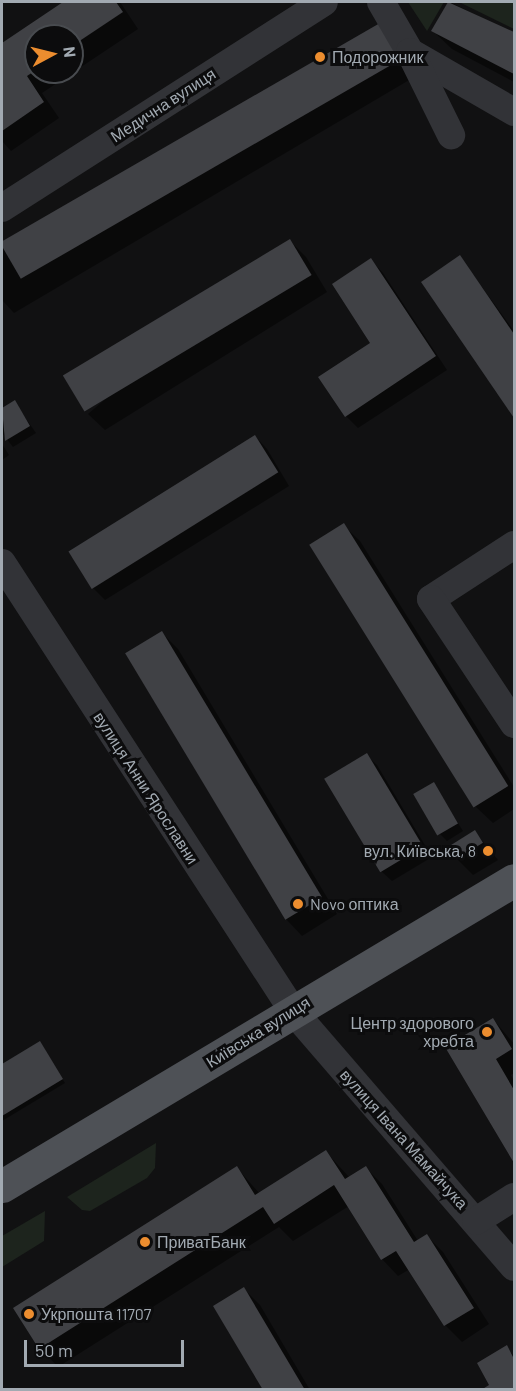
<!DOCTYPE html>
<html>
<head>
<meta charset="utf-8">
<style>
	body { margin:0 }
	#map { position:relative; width:516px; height:1391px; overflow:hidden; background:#111112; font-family:Barlow,sans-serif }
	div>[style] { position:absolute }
	.green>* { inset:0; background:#1d241d }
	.shadow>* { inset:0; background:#0007 }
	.building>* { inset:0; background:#404145; transform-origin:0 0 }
	.minor>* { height:28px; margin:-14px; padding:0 14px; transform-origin:14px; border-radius:14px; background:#323337 }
	.major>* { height:33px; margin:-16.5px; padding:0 16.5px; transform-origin:16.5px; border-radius:16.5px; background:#4e5156 }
	.dots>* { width:16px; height:16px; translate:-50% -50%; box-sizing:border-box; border:3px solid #0c0c0d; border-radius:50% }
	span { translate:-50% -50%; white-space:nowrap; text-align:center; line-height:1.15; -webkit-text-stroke:6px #0c0c0d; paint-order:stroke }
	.poi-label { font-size:16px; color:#a2aab2 }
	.left { translate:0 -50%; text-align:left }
	.right { translate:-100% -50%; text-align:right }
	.street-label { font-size:16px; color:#a2aab2 }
	.frame { position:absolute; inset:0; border:3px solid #a2aab2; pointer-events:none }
	.north { position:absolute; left:24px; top:24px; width:60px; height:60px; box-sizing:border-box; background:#0c0c0d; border:2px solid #484b4f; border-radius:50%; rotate:83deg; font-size:16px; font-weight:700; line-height:24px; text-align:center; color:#a2aab2 }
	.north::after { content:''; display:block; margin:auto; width:21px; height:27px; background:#ec8d2f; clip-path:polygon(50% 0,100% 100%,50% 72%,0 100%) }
	.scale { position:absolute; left:24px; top:1340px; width:160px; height:27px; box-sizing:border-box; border:3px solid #a2aab2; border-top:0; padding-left:8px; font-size:18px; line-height:21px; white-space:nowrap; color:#a2aab2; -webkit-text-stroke:4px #0c0c0d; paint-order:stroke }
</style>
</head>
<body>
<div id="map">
	<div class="green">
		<i style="clip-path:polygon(408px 2px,444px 2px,427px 31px)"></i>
		<i style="clip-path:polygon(459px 2px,514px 2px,514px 29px)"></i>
		<i style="clip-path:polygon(156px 1143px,155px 1168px,147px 1178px,90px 1211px,82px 1210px,67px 1197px)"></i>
		<i style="clip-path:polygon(45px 1211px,44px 1241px,2px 1267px,2px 1236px)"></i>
	</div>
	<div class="shadow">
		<i style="clip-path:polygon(evenodd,66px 2px,120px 2px,138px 29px,42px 93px,59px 118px,11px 151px,2px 141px,2px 45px,66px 2px,36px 36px,72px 36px,72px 72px,36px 72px,36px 36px)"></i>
		<i style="clip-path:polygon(450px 2px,514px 34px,514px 82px,452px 49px,433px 31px)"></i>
		<i style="clip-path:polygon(379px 25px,416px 76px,14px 313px,2px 300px,2px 248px)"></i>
		<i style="clip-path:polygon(290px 241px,306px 257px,327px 292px,105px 430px,88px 414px)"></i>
		<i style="clip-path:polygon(460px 257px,514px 331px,514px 416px,423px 282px)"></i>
		<i style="clip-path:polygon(371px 260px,383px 273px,447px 370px,358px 428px,346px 416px,372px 343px)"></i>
		<i style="clip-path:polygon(14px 402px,36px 433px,13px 447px,2px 433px,2px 410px)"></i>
		<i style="clip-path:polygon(255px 436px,267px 449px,289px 486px,105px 600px,92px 587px)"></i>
		<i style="clip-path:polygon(2px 444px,9px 455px,2px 460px)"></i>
		<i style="clip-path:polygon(343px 525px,360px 541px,514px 787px,514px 809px,493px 823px,476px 807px)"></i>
		<i style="clip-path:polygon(162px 633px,178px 649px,337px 914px,302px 936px,286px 919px)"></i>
		<i style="clip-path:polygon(366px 755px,377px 765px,432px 857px,392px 881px,381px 871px)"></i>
		<i style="clip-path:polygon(433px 784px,463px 831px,447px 841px,440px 834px)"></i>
		<i style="clip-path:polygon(475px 832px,498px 860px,473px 875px,457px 859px)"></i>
		<i style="clip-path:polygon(493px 1019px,514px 1044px,514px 1073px,511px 1075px,514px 1081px,514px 1160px,447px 1047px)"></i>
		<i style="clip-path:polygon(39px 1043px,65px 1083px,2px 1121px,2px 1066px)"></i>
		<i style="clip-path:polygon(326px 1152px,350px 1178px,366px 1168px,382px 1184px,418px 1241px,427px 1236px,443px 1252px,489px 1324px,462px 1342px,446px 1326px,410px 1269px,398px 1276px,382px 1259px,349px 1206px,293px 1241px,279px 1227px,58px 1367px,40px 1348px,237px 1168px,260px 1194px)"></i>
		<i style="clip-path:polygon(244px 1289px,260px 1305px,310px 1390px,265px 1390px)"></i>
		<i style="clip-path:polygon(506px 1347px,514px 1356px,514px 1390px,484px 1390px,491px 1385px)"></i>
	</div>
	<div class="building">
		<i style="clip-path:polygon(63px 2px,116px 2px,123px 12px,72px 46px,72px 36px,36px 36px,36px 70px,27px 76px,44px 102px,2px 131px,2px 43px)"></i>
		<i style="clip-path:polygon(448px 2px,514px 32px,514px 74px,431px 31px)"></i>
		<i style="left:380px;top:23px;width:42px;height:439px;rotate:60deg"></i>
		<i style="left:290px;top:239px;width:42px;height:265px;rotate:59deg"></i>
		<i style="clip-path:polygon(460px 255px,514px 334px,514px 418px,421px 282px)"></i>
		<i style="clip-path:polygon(371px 258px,436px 356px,345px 417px,318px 377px,370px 343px,332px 284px)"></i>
		<i style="clip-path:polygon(15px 400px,30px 426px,5px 441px,2px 408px)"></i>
		<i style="left:255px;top:435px;width:44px;height:220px;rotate:58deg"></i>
		<i style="left:344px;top:523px;width:310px;height:41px;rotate:58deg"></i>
		<i style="left:162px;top:631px;width:311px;height:43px;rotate:59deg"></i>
		<i style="left:367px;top:753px;width:109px;height:50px;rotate:59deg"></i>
		<i style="left:434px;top:782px;width:48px;height:24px;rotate:60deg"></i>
		<i style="left:475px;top:830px;width:15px;height:31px;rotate:58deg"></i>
		<i style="clip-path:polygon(493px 1018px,512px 1049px,496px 1059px,514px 1090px,514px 1163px,445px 1047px)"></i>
		<i style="clip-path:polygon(40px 1041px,63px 1079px,2px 1116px,2px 1064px)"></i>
		<i style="clip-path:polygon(326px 1150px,345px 1179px,366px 1166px,414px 1242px,427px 1234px,474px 1308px,444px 1326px,396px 1251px,381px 1260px,334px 1185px,274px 1224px,263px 1207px,39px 1349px,13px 1308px,237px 1166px,255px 1195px)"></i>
		<i style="clip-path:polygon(244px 1287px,305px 1390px,263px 1390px,213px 1306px)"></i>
		<i style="clip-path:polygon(507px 1345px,514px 1359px,514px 1390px,481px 1390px,489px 1385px,477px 1363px)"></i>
	</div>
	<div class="minor">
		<i style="left:381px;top:2px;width:58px;rotate:59.9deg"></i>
		<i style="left:410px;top:52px;width:120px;rotate:30deg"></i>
		<i style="left:410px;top:52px;width:93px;rotate:63.7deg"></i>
		<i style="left:2px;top:208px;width:382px;rotate:-32.6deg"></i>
		<i style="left:514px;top:545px;width:99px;rotate:147deg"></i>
		<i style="left:431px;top:599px;width:150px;rotate:56.4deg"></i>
		<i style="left:2px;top:563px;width:534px;rotate:56.99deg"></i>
		<i style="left:293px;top:1011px;width:338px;rotate:49.2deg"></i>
		<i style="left:476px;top:1221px;width:45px;rotate:-32.3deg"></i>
	</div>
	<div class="major">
		<i style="left:2px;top:1186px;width:596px;rotate:-30.86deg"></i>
	</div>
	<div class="dots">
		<i style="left:320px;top:57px;background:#ec8d2f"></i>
		<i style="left:488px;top:851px;background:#ec8d2f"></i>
		<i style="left:298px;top:904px;background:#ec8d2f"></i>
		<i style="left:487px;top:1032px;background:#ec8d2f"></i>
		<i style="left:145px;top:1242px;background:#ec8d2f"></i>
		<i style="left:29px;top:1314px;background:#ec8d2f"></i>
	</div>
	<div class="poi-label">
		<span class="left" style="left:332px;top:57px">Подорожник</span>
		<span class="right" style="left:476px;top:851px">вул. Київська, 8</span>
		<span class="left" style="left:310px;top:904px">Novo оптика</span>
		<span class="right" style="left:474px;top:1032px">Центр здорового<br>хребта</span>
		<span class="left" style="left:157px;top:1242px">ПриватБанк</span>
		<span class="left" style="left:41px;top:1314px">Укрпошта 11707</span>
	</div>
	<div class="street-label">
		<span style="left:163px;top:105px;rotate:-33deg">Медична вулиця</span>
		<span style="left:146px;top:788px;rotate:57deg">вулиця Анни Ярославни</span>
		<span style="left:258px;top:1032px;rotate:-32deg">Київська вулиця</span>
		<span style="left:404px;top:1139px;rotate:48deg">вулиця Івана Мамайчука</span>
	</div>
	<div class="frame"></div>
	<div class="north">N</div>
	<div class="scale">50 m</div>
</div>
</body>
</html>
